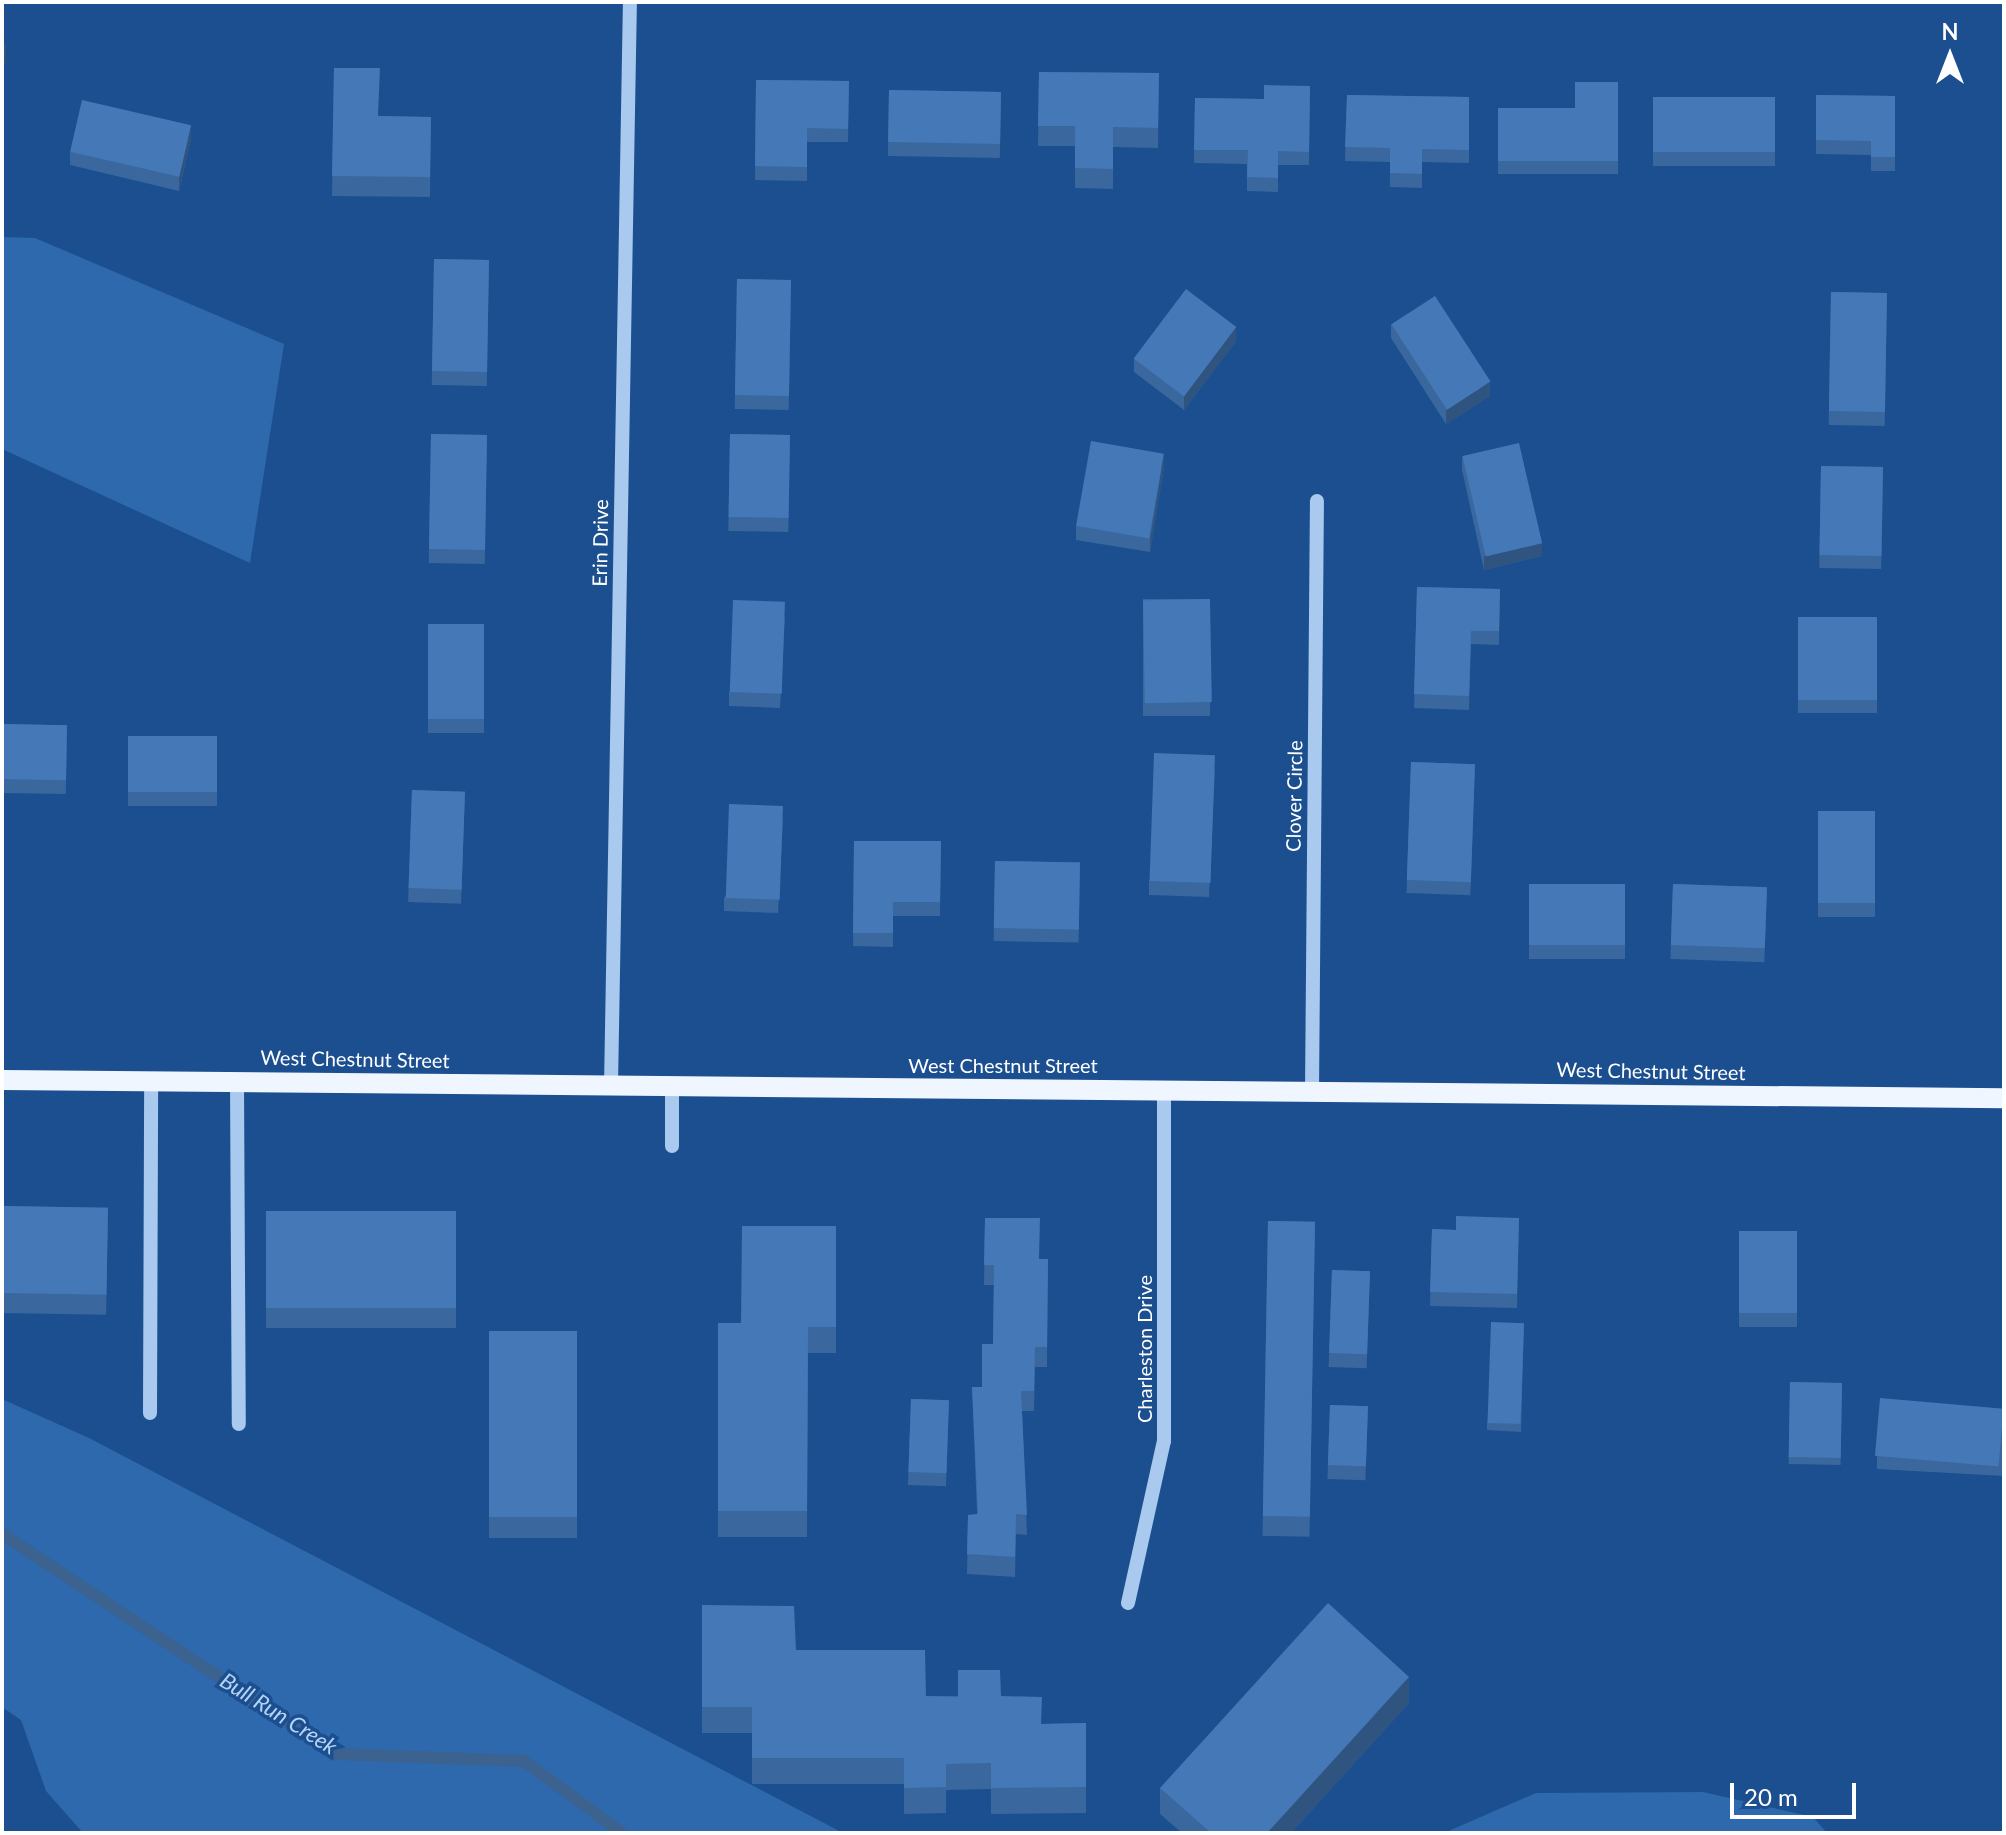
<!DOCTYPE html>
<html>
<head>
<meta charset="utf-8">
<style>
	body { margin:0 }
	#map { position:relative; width:2006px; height:1835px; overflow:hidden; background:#1b4f8f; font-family:Lato,sans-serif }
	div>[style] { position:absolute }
	.green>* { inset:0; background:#2e69ad }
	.stream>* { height:12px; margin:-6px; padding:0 6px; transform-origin:6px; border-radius:6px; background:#3c6290 }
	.minor>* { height:14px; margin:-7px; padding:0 7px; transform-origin:7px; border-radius:7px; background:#a9c9ee }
	.major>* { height:20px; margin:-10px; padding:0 10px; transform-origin:10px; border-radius:10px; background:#f0f6ff }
	.wall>* { inset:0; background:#3a679d; transform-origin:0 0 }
	.shaded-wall>* { inset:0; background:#305480 }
	.building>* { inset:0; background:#4478b7; transform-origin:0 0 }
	span { translate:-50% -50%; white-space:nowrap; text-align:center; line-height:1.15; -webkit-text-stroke:7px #1b4f8f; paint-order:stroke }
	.street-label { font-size:20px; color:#fff }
	.water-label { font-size:22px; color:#b5d3f5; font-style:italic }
	.frame { position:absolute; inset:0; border:4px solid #fff; pointer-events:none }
	.north { position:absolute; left:1910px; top:16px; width:80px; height:80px; -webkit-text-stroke:6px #1b4f8f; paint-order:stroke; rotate:0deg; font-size:22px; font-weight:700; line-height:32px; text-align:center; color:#fff }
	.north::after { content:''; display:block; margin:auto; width:28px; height:36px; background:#fff; clip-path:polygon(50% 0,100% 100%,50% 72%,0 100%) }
	.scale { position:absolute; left:1730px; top:1783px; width:126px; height:36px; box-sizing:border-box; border:4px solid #fff; border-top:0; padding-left:10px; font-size:24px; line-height:28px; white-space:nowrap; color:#fff; -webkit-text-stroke:6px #1b4f8f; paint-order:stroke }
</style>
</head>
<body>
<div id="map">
	<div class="green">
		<i style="clip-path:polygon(2px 237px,35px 238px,284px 344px,250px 563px,2px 449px)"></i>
		<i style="clip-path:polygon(2px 1399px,89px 1438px,843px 1833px,83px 1833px,46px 1791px,21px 1720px,2px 1707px)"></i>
		<i style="clip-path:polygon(1703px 1792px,1813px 1817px,1827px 1833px,1444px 1833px,1536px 1793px)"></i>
	</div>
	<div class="stream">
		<i style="left:2px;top:1534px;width:400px;rotate:33.4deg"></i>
		<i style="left:336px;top:1754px;width:188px;rotate:2.1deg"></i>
		<i style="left:524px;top:1761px;width:122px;rotate:36.3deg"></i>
	</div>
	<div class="minor">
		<i style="left:237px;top:1082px;width:342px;rotate:89.7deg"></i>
		<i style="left:611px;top:1086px;width:1084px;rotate:-89deg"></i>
		<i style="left:672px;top:1086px;width:60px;rotate:90deg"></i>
		<i style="left:1312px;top:1092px;width:591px;rotate:-89.52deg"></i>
		<i style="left:150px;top:1413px;width:331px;rotate:-89.8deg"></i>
		<i style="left:1128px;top:1603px;width:166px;rotate:-77.5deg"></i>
		<i style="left:1164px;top:1441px;width:350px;rotate:-90deg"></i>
	</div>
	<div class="major">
		<i style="left:2px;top:1080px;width:2002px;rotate:0.52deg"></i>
	</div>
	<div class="wall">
		<i style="clip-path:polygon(334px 68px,379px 116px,431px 117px,430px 197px,332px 196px)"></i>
		<i style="clip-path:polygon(1039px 72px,1159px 73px,1158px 148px,1113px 147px,1113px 189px,1075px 188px,1075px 146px,1038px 146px)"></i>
		<i style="clip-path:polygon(756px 80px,849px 81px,848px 142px,807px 142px,807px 181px,755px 180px)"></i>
		<i style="clip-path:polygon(1618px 82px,1618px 174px,1498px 174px,1498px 108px,1575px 108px)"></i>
		<i style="clip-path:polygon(1310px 86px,1309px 165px,1278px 165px,1278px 192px,1247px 191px,1247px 164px,1194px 163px,1195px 98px,1264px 99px)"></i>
		<i style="left:889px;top:90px;width:112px;height:66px;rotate:1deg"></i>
		<i style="clip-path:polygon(1347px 95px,1469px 97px,1469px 163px,1422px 162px,1422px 188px,1390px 187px,1390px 162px,1345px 161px)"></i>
		<i style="clip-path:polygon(1816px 95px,1895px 96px,1895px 171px,1871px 171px,1871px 155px,1816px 154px)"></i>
		<i style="left:1775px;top:97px;width:69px;height:122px;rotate:90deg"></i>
		<i style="clip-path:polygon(191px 139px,179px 191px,70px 165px,70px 152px)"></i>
		<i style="left:434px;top:259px;width:55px;height:126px;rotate:1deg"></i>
		<i style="left:737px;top:279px;width:54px;height:130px;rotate:1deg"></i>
		<i style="left:1831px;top:292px;width:56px;height:133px;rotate:1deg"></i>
		<i style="clip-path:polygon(1391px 324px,1490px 396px,1446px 424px,1391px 338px)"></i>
		<i style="clip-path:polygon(1236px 341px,1184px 410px,1134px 372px,1134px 359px)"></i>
		<i style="left:431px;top:434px;width:56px;height:129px;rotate:1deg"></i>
		<i style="left:730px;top:434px;width:60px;height:97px;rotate:1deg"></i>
		<i style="clip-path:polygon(1462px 456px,1542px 556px,1484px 570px,1462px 470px)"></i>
		<i style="left:1821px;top:466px;width:62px;height:102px;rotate:1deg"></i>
		<i style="clip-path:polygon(1164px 467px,1150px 552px,1076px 540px,1076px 526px)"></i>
		<i style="clip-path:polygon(1417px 587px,1500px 589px,1499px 645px,1471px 644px,1469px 710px,1414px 708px)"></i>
		<i style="left:1210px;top:599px;width:117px;height:67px;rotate:90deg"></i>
		<i style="clip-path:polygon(785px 616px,780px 708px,729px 706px,729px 692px)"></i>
		<i style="left:1798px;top:617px;width:79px;height:96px"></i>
		<i style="left:428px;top:624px;width:56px;height:109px"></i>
		<i style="left:2px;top:724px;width:65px;height:69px;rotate:1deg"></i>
		<i style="left:128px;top:736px;width:89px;height:70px"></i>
		<i style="left:1411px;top:762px;width:64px;height:131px;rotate:2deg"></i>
		<i style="clip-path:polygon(1215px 769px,1209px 897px,1149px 895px,1149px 881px)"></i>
		<i style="left:412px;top:790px;width:53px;height:112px;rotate:2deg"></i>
		<i style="left:1818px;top:811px;width:57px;height:106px"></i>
		<i style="clip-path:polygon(783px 819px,778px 913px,724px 911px,724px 898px)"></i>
		<i style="clip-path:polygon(854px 841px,941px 841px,940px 916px,893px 916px,893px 947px,853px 946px)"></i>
		<i style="left:995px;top:861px;width:85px;height:80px;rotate:1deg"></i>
		<i style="left:1529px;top:884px;width:96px;height:75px"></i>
		<i style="left:1673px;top:884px;width:94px;height:75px;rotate:2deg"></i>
		<i style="left:2px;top:1206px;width:106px;height:107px;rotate:1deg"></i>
		<i style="left:456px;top:1211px;width:117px;height:190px;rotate:90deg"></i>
		<i style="clip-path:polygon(985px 1218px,1039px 1259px,1048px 1259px,1047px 1367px,1035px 1367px,1034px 1411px,1022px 1411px,1027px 1535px,1016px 1534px,1015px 1577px,967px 1574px,968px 1515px,977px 1514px,972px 1387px,982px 1387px,993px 1344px,994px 1285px,984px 1285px)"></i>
		<i style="clip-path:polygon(1519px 1218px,1517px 1308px,1430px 1306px,1432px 1229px,1456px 1230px)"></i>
		<i style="left:1268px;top:1221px;width:47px;height:315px;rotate:1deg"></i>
		<i style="clip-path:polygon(836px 1226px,836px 1353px,808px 1353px,807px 1537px,718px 1537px,718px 1323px,741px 1323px)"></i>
		<i style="left:1739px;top:1231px;width:58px;height:96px"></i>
		<i style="left:1332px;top:1270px;width:38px;height:97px;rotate:2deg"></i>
		<i style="clip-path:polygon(1524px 1323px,1521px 1432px,1487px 1430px,1487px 1423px)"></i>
		<i style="left:489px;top:1331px;width:88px;height:207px"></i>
		<i style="left:1790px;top:1382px;width:52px;height:82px;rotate:1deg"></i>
		<i style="left:911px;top:1399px;width:38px;height:86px;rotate:2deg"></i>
		<i style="left:1330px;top:1405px;width:38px;height:74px;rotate:2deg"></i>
		<i style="clip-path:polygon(2004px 1409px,2004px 1476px,1877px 1469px,1877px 1456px)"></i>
		<i style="clip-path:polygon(702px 1605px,796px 1650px,926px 1696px,1001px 1696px,1042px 1724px,1086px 1723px,1086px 1813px,991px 1814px,991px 1789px,946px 1790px,946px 1813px,904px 1814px,904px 1784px,752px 1784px,752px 1733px,702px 1733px)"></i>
		<i style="clip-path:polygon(1409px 1703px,1291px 1833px,1182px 1833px,1160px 1814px,1160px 1788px)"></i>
	</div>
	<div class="shaded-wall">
		<i style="clip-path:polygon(6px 42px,6px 62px,2px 67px,2px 47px)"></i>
		<i style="clip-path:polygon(191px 126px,191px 139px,179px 191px,179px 177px)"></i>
		<i style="clip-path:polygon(1236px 327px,1236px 341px,1184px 410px,1184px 396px)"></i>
		<i style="clip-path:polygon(1490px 382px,1490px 396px,1446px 424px,1446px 410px)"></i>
		<i style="clip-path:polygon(1164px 454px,1164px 467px,1150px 552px,1150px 539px)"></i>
		<i style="clip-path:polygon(1542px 543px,1542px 556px,1484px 570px,1484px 556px)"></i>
		<i style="clip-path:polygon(1409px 1677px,1409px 1703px,1291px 1833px,1267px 1833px)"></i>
	</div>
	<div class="building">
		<i style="clip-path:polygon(334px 68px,380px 68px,378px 116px,431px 117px,430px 177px,332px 176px)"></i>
		<i style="clip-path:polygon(1039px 72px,1159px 73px,1158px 128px,1113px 127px,1113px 169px,1075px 168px,1075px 126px,1038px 126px)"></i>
		<i style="clip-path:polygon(756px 80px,849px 81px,848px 129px,807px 128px,807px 167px,755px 166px)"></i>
		<i style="clip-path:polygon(1575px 82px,1618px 82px,1618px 161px,1498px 161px,1498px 108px,1575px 108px)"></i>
		<i style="clip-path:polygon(1264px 85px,1310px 86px,1309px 152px,1278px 151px,1278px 178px,1247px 177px,1248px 150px,1194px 150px,1195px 98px,1264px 99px)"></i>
		<i style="left:889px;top:90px;width:112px;height:52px;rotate:1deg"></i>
		<i style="clip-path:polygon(1347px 95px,1469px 97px,1469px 150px,1422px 149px,1422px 174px,1390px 173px,1390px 148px,1345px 147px)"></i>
		<i style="clip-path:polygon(1816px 95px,1895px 96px,1895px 157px,1871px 157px,1871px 141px,1816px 140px)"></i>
		<i style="left:1775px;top:97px;width:55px;height:122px;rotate:90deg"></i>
		<i style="left:82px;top:100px;width:112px;height:53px;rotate:13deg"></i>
		<i style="left:434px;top:259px;width:55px;height:112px;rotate:1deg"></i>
		<i style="left:737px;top:279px;width:54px;height:116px;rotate:1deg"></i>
		<i style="left:1186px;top:289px;width:63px;height:87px;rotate:37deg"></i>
		<i style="left:1831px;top:292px;width:56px;height:119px;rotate:1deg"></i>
		<i style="left:1435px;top:296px;width:102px;height:52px;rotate:57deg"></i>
		<i style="left:431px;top:434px;width:56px;height:115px;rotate:1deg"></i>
		<i style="left:730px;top:434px;width:60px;height:83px;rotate:1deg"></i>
		<i style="left:1091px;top:441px;width:74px;height:86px;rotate:10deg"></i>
		<i style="left:1519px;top:443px;width:103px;height:58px;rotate:77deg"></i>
		<i style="left:1821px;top:466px;width:62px;height:89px;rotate:1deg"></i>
		<i style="clip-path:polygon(1417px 587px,1500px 589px,1499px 631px,1471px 631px,1469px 696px,1414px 694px)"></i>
		<i style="left:1210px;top:599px;width:103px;height:67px;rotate:89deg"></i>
		<i style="left:733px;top:600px;width:52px;height:92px;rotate:2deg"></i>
		<i style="left:1798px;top:617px;width:79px;height:83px"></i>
		<i style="left:428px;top:624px;width:56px;height:95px"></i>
		<i style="left:2px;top:724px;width:65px;height:55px;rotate:1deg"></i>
		<i style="left:128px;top:736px;width:89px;height:56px"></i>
		<i style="left:1154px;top:753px;width:61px;height:128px;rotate:2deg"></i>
		<i style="left:1411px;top:762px;width:64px;height:118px;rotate:2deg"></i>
		<i style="left:412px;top:790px;width:53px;height:98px;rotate:2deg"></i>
		<i style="left:729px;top:804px;width:54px;height:94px;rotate:2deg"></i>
		<i style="left:1818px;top:811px;width:57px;height:92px"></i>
		<i style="clip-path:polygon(854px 841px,941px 841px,940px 902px,893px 902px,893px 933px,853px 933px)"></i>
		<i style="left:995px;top:861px;width:85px;height:67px;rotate:1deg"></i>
		<i style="left:1529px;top:884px;width:96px;height:61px"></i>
		<i style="left:1673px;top:884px;width:94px;height:61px;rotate:2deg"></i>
		<i style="left:2px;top:1206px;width:106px;height:87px;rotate:1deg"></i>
		<i style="left:456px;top:1211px;width:97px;height:190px;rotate:90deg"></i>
		<i style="clip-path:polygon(1456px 1216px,1519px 1218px,1517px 1294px,1430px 1292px,1432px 1229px,1456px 1230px)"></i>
		<i style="clip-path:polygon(985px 1218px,1040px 1218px,1039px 1259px,1048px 1259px,1047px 1347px,1035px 1347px,1034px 1391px,1021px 1391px,1027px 1515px,1016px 1514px,1015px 1557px,967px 1554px,968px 1515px,978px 1514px,972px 1387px,982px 1387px,982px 1344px,993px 1344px,994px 1265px,984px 1265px)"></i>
		<i style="left:1268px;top:1221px;width:47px;height:295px;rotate:1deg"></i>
		<i style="clip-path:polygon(742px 1226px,836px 1226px,836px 1327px,808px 1327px,807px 1511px,718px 1511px,718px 1323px,741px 1323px)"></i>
		<i style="left:1739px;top:1231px;width:58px;height:82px"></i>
		<i style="left:1332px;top:1270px;width:38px;height:83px;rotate:2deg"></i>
		<i style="left:1491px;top:1322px;width:33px;height:101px;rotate:2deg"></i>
		<i style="left:489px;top:1331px;width:88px;height:186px"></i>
		<i style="left:1790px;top:1382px;width:52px;height:75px;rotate:1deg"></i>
		<i style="left:1880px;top:1398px;width:124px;height:58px;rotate:5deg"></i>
		<i style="left:911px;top:1399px;width:38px;height:73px;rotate:2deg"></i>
		<i style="left:1330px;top:1405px;width:38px;height:60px;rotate:2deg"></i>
		<i style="clip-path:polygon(1328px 1603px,1409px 1677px,1267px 1833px,1211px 1833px,1160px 1788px)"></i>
		<i style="clip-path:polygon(702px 1605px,794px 1606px,796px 1650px,925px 1650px,926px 1696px,958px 1697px,958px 1670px,1000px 1670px,1001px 1696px,1042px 1697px,1041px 1724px,1086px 1723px,1086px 1787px,991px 1788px,991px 1763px,946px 1764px,946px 1787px,904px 1788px,904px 1758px,752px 1758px,752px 1707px,702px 1707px)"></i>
	</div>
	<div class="street-label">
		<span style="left:600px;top:543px;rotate:-89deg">Erin Drive</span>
		<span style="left:1294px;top:796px;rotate:-89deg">Clover Circle</span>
		<span style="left:355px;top:1059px;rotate:1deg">West Chestnut Street</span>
		<span style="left:1003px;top:1065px">West Chestnut Street</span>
		<span style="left:1651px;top:1071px;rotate:1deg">West Chestnut Street</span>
		<span style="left:1144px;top:1349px;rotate:-90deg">Charleston Drive</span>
	</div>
	<div class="water-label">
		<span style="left:279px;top:1713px;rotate:32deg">Bull Run Creek</span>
	</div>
	<div class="frame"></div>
	<div class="north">N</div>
	<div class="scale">20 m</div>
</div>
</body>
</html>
